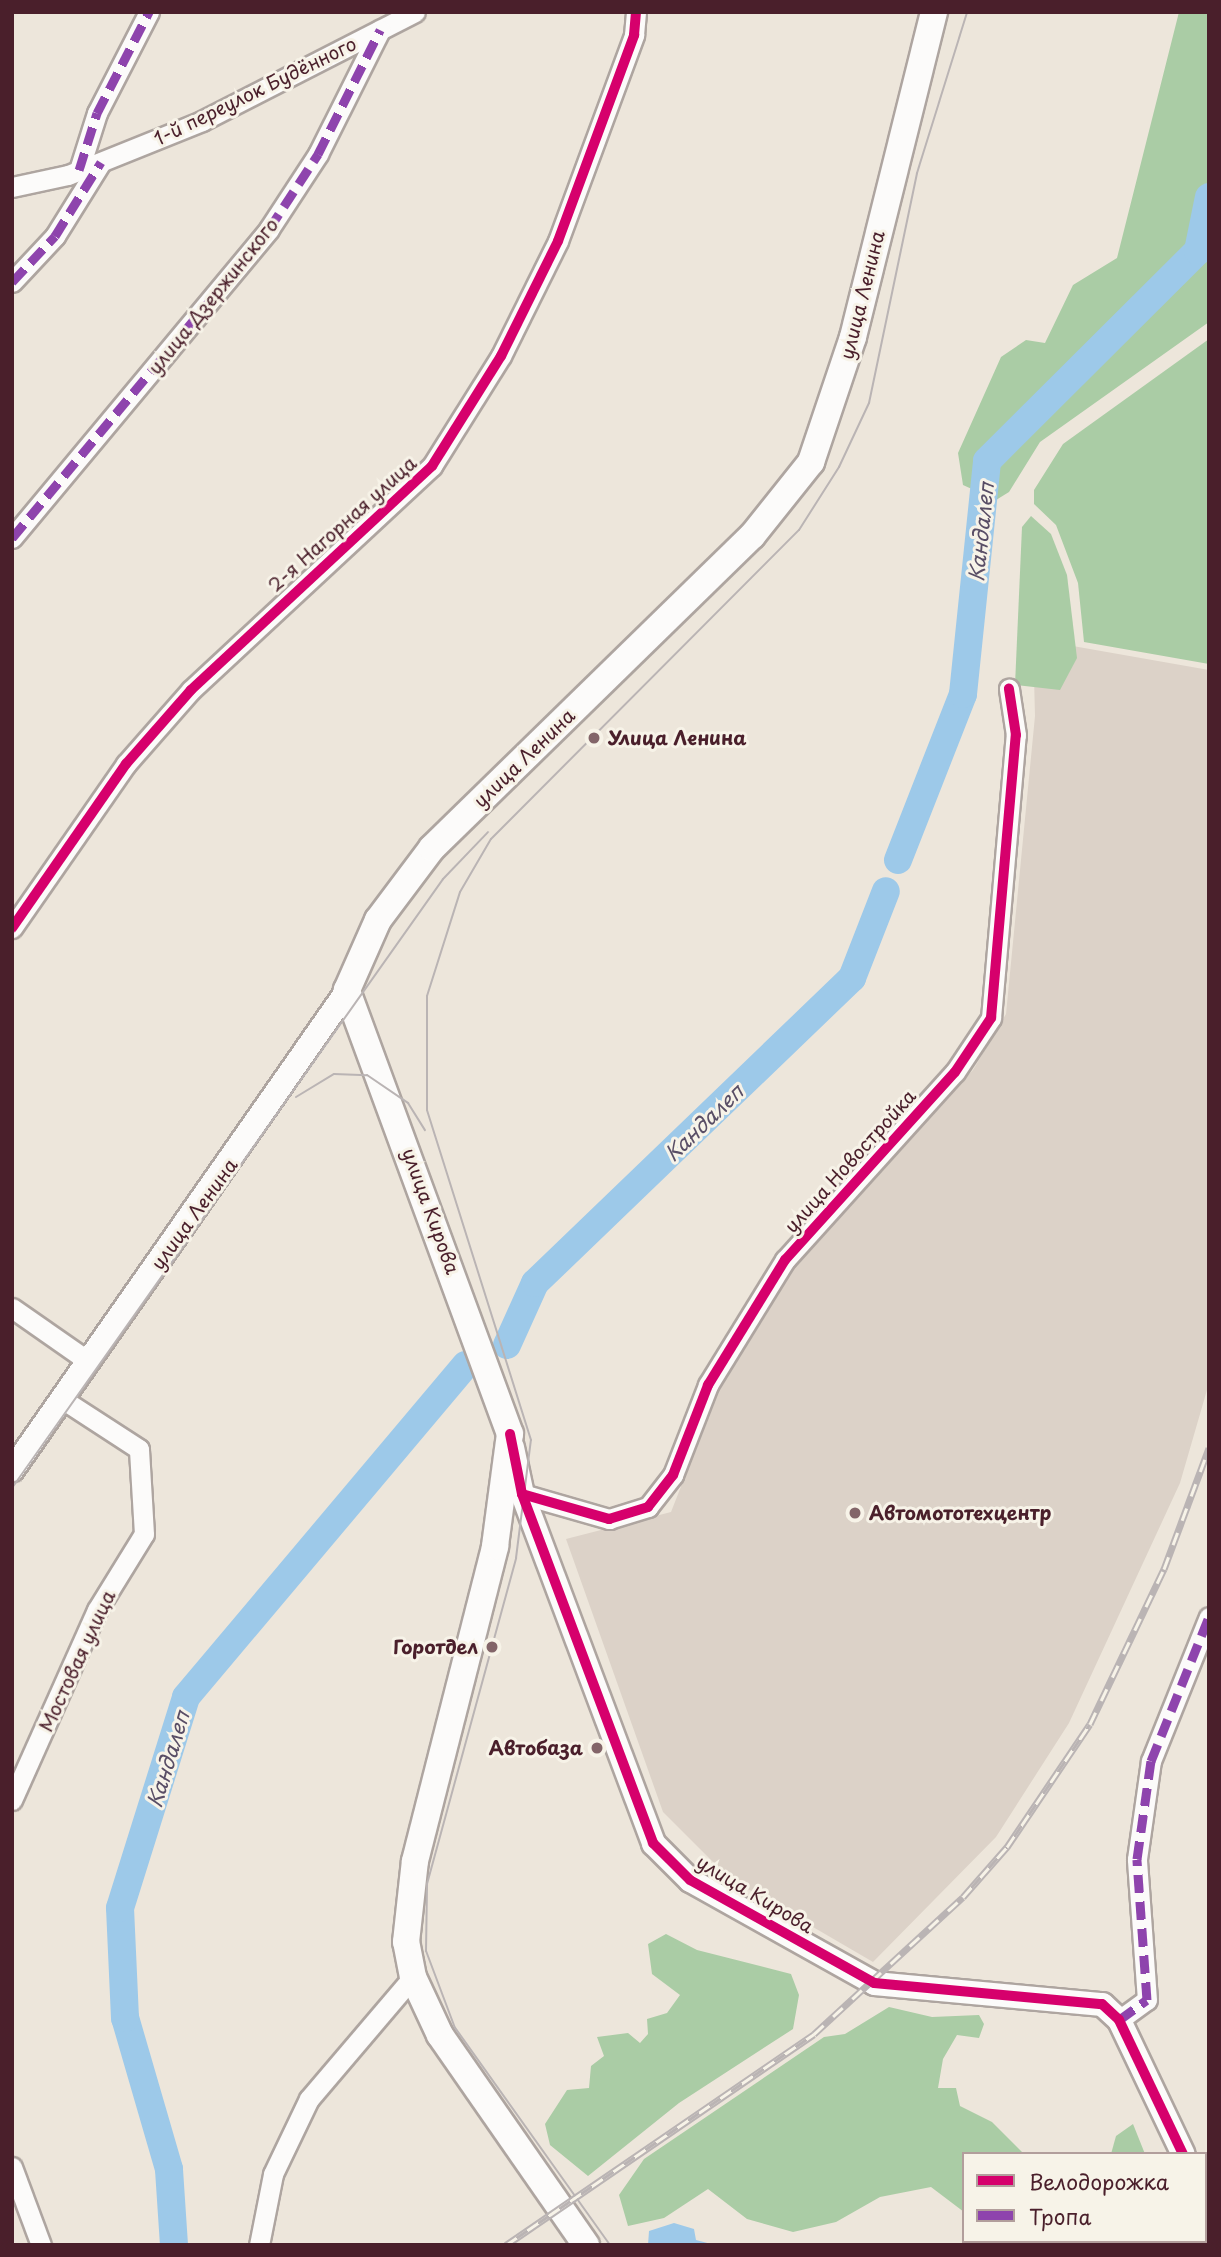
<!DOCTYPE html>
<html>
<head>
<meta charset="utf-8">
<style>
	body { margin:0 }
	#map { position:relative; width:1221px; height:2257px; overflow:hidden; background:#ede6db; font-family:"Playpen Sans",sans-serif }
	div>[style] { position:absolute }
	.industrial>* { inset:0; background:#dcd2c8 }
	.forest>* { inset:0; background:#aacca5 }
	.water>* { inset:0; background:#9dc9e9 }
	.river>* { height:28px; margin:-14px; padding:0 14px; transform-origin:14px; border-radius:14px; background:#9dc9e9 }
	.roads { filter:drop-shadow(2px 0 #aea5a0) drop-shadow(-2px 0 #aea5a0) drop-shadow(0 2px #aea5a0) drop-shadow(0 -2px #aea5a0) }
	.minor>* { height:19px; margin:-9.5px; padding:0 9.5px; transform-origin:9.5px; border-radius:9.5px; background:#fcfbfa }
	.tertiary>* { height:23px; margin:-11.5px; padding:0 11.5px; transform-origin:11.5px; border-radius:11.5px; background:#fcfbfa }
	.secondary>* { height:26px; margin:-13px; padding:0 13px; transform-origin:13px; border-radius:13px; background:#fcfbfa }
	.tram>* { height:2px; margin:-1px; padding:0 1px; transform-origin:1px; border-radius:1px; background:#bab4b4 }
	.rail>* { height:7px; margin-top:-3.5px; transform-origin:0; background:repeating-linear-gradient(90deg,#f7f3e8 0 13px,#bab4b4 0 26px); box-sizing:border-box; border-block:2px solid #bab4b4 }
	.quiet>* { height:9px; margin-top:-4.5px; transform-origin:0; background:repeating-linear-gradient(90deg,#8e44ad 0 18px,transparent 0 27px) }
	.cycleway>* { height:10px; margin:-5px; padding:0 5px; transform-origin:5px; border-radius:5px; background:#d6006c }
	.dots>* { width:19px; height:19px; translate:-50% -50%; box-sizing:border-box; border:4px solid #f7f3e8; border-radius:50% }
	span { translate:-50% -50%; white-space:nowrap; text-align:center; line-height:1.15; -webkit-text-stroke:6px #f7f3e8; paint-order:stroke }
	.street-label { font-size:19px; color:#4a1f2b }
	.poi-label { font-size:19px; color:#4a1f2b; font-weight:700 }
	.left { translate:0 -50%; text-align:left }
	.right { translate:-100% -50%; text-align:right }
	.water-label { font-size:21px; color:#594e66; font-style:italic }
	.frame { position:absolute; inset:0; border:14px solid #4a1f2b; pointer-events:none }
	.legend { position:absolute; left:962px; top:2152px; width:245px; height:91px; box-sizing:border-box; background:#f7f3e8; border:2px solid #b29e9c; margin:0; padding:9px 12px; list-style:none; font-size:21px; color:#4a1f2b }
	.legend li { display:flex; align-items:center; gap:14px; height:35px }
	.legend b { width:35px; border:2px solid #b29e9c }
</style>
</head>
<body>
<div id="map">
	<div class="industrial">
		<i style="clip-path:polygon(1033px 639px,1209px 670px,1209px 1383px,1180px 1483px,1069px 1723px,996px 1837px,873px 1962px,729px 1878px,663px 1812px,566px 1539px,671px 1512px,718px 1392px,792px 1265px,973px 1070px,1006px 1014px,1035px 716px)"></i>
	</div>
	<div class="forest">
		<i style="clip-path:polygon(1179px 12px,1209px 12px,1209px 322px,1040px 442px,1009px 492px,996px 500px,963px 485px,958px 453px,1001px 357px,1026px 340px,1045px 343px,1073px 285px,1117px 258px)"></i>
		<i style="clip-path:polygon(1209px 339px,1209px 664px,1084px 642px,1078px 583px,1056px 525px,1034px 504px,1034px 490px,1063px 444px)"></i>
		<i style="clip-path:polygon(1031px 516px,1051px 534px,1067px 575px,1077px 658px,1060px 690px,1015px 685px,1022px 527px)"></i>
		<i style="clip-path:polygon(666px 1934px,697px 1950px,791px 1974px,799px 1995px,793px 2029px,679px 2103px,588px 2176px,550px 2145px,545px 2124px,567px 2090px,589px 2088px,591px 2066px,604px 2056px,597px 2037px,628px 2033px,640px 2043px,648px 2034px,647px 2019px,667px 2013px,680px 1995px,652px 1974px,648px 1944px)"></i>
		<i style="clip-path:polygon(889px 2007px,932px 2017px,979px 2015px,984px 2024px,979px 2038px,957px 2035px,943px 2059px,938px 2088px,956px 2088px,960px 2106px,992px 2122px,1024px 2154px,964px 2154px,964px 2212px,931px 2187px,880px 2197px,836px 2222px,793px 2232px,747px 2219px,708px 2189px,664px 2218px,628px 2226px,619px 2195px,644px 2159px,824px 2037px,845px 2034px)"></i>
		<i style="clip-path:polygon(1133px 2124px,1145px 2154px,1111px 2154px,1116px 2136px)"></i>
		<i style="clip-path:polygon(988px 2241px,1117px 2241px,991px 2245px)"></i>
	</div>
	<div class="water">
		<i style="clip-path:polygon(674px 2223px,694px 2229px,696px 2240px,715px 2245px,648px 2245px,649px 2231px)"></i>
	</div>
	<div class="river">
		<i style="left:898px;top:860px;width:178px;rotate:-68.6deg"></i>
		<i style="left:963px;top:694px;width:234px;rotate:-84.1deg"></i>
		<i style="left:987px;top:461px;width:298px;rotate:-44.9deg"></i>
		<i style="left:1198px;top:251px;width:55px;rotate:-78.5deg"></i>
		<i style="left:507px;top:1345px;width:68px;rotate:-65.7deg"></i>
		<i style="left:535px;top:1283px;width:440px;rotate:-43.9deg"></i>
		<i style="left:852px;top:978px;width:93px;rotate:-68.7deg"></i>
		<i style="left:174px;top:2245px;width:76px;rotate:-93.8deg"></i>
		<i style="left:169px;top:2169px;width:157px;rotate:-106.2deg"></i>
		<i style="left:125px;top:2018px;width:110px;rotate:-92.6deg"></i>
		<i style="left:120px;top:1908px;width:221px;rotate:-72.6deg"></i>
		<i style="left:186px;top:1697px;width:434px;rotate:-49.9deg"></i>
	</div>
	<div class="roads">
		<div class="minor">
			<i style="left:79px;top:170px;width:60px;rotate:-72.5deg"></i>
			<i style="left:97px;top:113px;width:114px;rotate:-62.8deg"></i>
			<i style="left:12px;top:187px;width:57px;rotate:-12.1deg"></i>
			<i style="left:68px;top:175px;width:144px;rotate:-21.9deg"></i>
			<i style="left:202px;top:121px;width:239px;rotate:-27.1deg"></i>
			<i style="left:12px;top:282px;width:63px;rotate:-46.9deg"></i>
			<i style="left:55px;top:236px;width:87px;rotate:-58.1deg"></i>
			<i style="left:12px;top:538px;width:402px;rotate:-50.2deg"></i>
			<i style="left:269px;top:229px;width:90px;rotate:-56.8deg"></i>
			<i style="left:318px;top:154px;width:139px;rotate:-63.4deg"></i>
			<i style="left:12px;top:928px;width:200px;rotate:-55.2deg"></i>
			<i style="left:126px;top:764px;width:98px;rotate:-48.7deg"></i>
			<i style="left:191px;top:690px;width:329px;rotate:-42.9deg"></i>
			<i style="left:432px;top:466px;width:130px;rotate:-57.9deg"></i>
			<i style="left:501px;top:356px;width:128px;rotate:-63.6deg"></i>
			<i style="left:558px;top:241px;width:220px;rotate:-69.7deg"></i>
			<i style="left:634px;top:35px;width:23px;rotate:-85deg"></i>
			<i style="left:12px;top:1308px;width:93px;rotate:34.9deg"></i>
			<i style="left:522px;top:1494px;width:91px;rotate:16deg"></i>
			<i style="left:609px;top:1519px;width:41px;rotate:-17.1deg"></i>
			<i style="left:648px;top:1507px;width:41px;rotate:-52deg"></i>
			<i style="left:673px;top:1475px;width:97px;rotate:-68.7deg"></i>
			<i style="left:708px;top:1385px;width:147px;rotate:-58.4deg"></i>
			<i style="left:785px;top:1260px;width:253px;rotate:-47.9deg"></i>
			<i style="left:955px;top:1072px;width:65px;rotate:-56.3deg"></i>
			<i style="left:991px;top:1018px;width:284px;rotate:-85deg"></i>
			<i style="left:1016px;top:735px;width:47px;rotate:-98.7deg"></i>
			<i style="left:12px;top:1800px;width:208px;rotate:-65.9deg"></i>
			<i style="left:97px;top:1610px;width:89px;rotate:-58.3deg"></i>
			<i style="left:144px;top:1534px;width:85px;rotate:-93.4deg"></i>
			<i style="left:139px;top:1449px;width:92px;rotate:-147deg"></i>
			<i style="left:1119px;top:2020px;width:34px;rotate:-36deg"></i>
			<i style="left:1147px;top:2000px;width:141px;rotate:-94.1deg"></i>
			<i style="left:1137px;top:1859px;width:99px;rotate:-81.9deg"></i>
			<i style="left:1151px;top:1761px;width:155px;rotate:-68.1deg"></i>
			<i style="left:12px;top:2167px;width:83px;rotate:69.6deg"></i>
			<i style="left:259px;top:2245px;width:72px;rotate:-78.8deg"></i>
			<i style="left:273px;top:2174px;width:83px;rotate:-64.4deg"></i>
			<i style="left:309px;top:2099px;width:160px;rotate:-49.6deg"></i>
		</div>
		<div class="tertiary">
			<i style="left:512px;top:1447px;width:48px;rotate:78deg"></i>
			<i style="left:522px;top:1494px;width:373px;rotate:69.4deg"></i>
			<i style="left:653px;top:1843px;width:52px;rotate:45deg"></i>
			<i style="left:690px;top:1880px;width:211px;rotate:29.2deg"></i>
			<i style="left:874px;top:1983px;width:229px;rotate:5.3deg"></i>
			<i style="left:1102px;top:2004px;width:23px;rotate:43deg"></i>
			<i style="left:1119px;top:2020px;width:148px;rotate:64.5deg"></i>
			<i style="left:12px;top:1469px;width:585px;rotate:-55.03deg"></i>
			<i style="left:1205px;top:2199px;width:9px;rotate:63deg"></i>
		</div>
		<div class="secondary">
			<i style="left:586px;top:2245px;width:256px;rotate:-124.8deg"></i>
			<i style="left:440px;top:2035px;width:64px;rotate:-115deg"></i>
			<i style="left:413px;top:1977px;width:36px;rotate:-101deg"></i>
			<i style="left:406px;top:1942px;width:81px;rotate:-83.7deg"></i>
			<i style="left:415px;top:1861px;width:325px;rotate:-75.7deg"></i>
			<i style="left:495px;top:1546px;width:113px;rotate:-82.4deg"></i>
			<i style="left:510px;top:1434px;width:473px;rotate:-110.2deg"></i>
			<i style="left:347px;top:990px;width:77px;rotate:-66.1deg"></i>
			<i style="left:378px;top:920px;width:90px;rotate:-53.1deg"></i>
			<i style="left:432px;top:848px;width:447px;rotate:-44.3deg"></i>
			<i style="left:752px;top:536px;width:95px;rotate:-51.4deg"></i>
			<i style="left:811px;top:462px;width:132px;rotate:-71.4deg"></i>
			<i style="left:853px;top:337px;width:335px;rotate:-76deg"></i>
		</div>
	</div>
	<div class="tram">
		<i style="left:296px;top:1097px;width:44px;rotate:-31.2deg"></i>
		<i style="left:334px;top:1074px;width:33px;rotate:2deg"></i>
		<i style="left:367px;top:1075px;width:50px;rotate:34.3deg"></i>
		<i style="left:408px;top:1103px;width:32px;rotate:58deg"></i>
		<i style="left:12px;top:1488px;width:746px;rotate:-54.71deg"></i>
		<i style="left:443px;top:879px;width:65px;rotate:-46.2deg"></i>
		<i style="left:610px;top:2245px;width:267px;rotate:-125.5deg"></i>
		<i style="left:455px;top:2028px;width:82px;rotate:-110.6deg"></i>
		<i style="left:426px;top:1951px;width:67px;rotate:-89.1deg"></i>
		<i style="left:427px;top:1884px;width:338px;rotate:-74.7deg"></i>
		<i style="left:516px;top:1558px;width:119px;rotate:-82.8deg"></i>
		<i style="left:531px;top:1440px;width:346px;rotate:-107.5deg"></i>
		<i style="left:427px;top:1110px;width:114px;rotate:-90deg"></i>
		<i style="left:427px;top:996px;width:109px;rotate:-72.4deg"></i>
		<i style="left:460px;top:892px;width:61px;rotate:-59.7deg"></i>
		<i style="left:491px;top:839px;width:436px;rotate:-45.1deg"></i>
		<i style="left:799px;top:530px;width:75px;rotate:-57.6deg"></i>
		<i style="left:839px;top:467px;width:71px;rotate:-64.9deg"></i>
		<i style="left:869px;top:403px;width:235px;rotate:-78.2deg"></i>
		<i style="left:917px;top:173px;width:169px;rotate:-72.7deg"></i>
	</div>
	<div class="rail">
		<i style="left:506px;top:2245px;width:373px;rotate:-34.4deg"></i>
		<i style="left:814px;top:2034px;width:202px;rotate:-42.6deg"></i>
		<i style="left:963px;top:1897px;width:67px;rotate:-48.7deg"></i>
		<i style="left:1007px;top:1847px;width:148px;rotate:-56deg"></i>
		<i style="left:1090px;top:1724px;width:172px;rotate:-64.5deg"></i>
		<i style="left:1164px;top:1569px;width:129px;rotate:-69.6deg"></i>
	</div>
	<div class="quiet">
		<i style="left:79px;top:170px;width:60px;rotate:-72.5deg"></i>
		<i style="left:97px;top:113px;width:114px;rotate:-62.8deg"></i>
		<i style="left:12px;top:282px;width:63px;rotate:-46.9deg"></i>
		<i style="left:55px;top:236px;width:87px;rotate:-58.1deg"></i>
		<i style="left:12px;top:538px;width:402px;rotate:-50.2deg"></i>
		<i style="left:269px;top:229px;width:90px;rotate:-56.8deg"></i>
		<i style="left:318px;top:154px;width:139px;rotate:-63.4deg"></i>
		<i style="left:1119px;top:2020px;width:34px;rotate:-36deg"></i>
		<i style="left:1147px;top:2000px;width:141px;rotate:-94.1deg"></i>
		<i style="left:1137px;top:1859px;width:99px;rotate:-81.9deg"></i>
		<i style="left:1151px;top:1761px;width:155px;rotate:-68.1deg"></i>
	</div>
	<div class="cycleway">
		<i style="left:12px;top:928px;width:200px;rotate:-55.2deg"></i>
		<i style="left:126px;top:764px;width:98px;rotate:-48.7deg"></i>
		<i style="left:191px;top:690px;width:329px;rotate:-42.9deg"></i>
		<i style="left:432px;top:466px;width:130px;rotate:-57.9deg"></i>
		<i style="left:501px;top:356px;width:128px;rotate:-63.6deg"></i>
		<i style="left:558px;top:241px;width:220px;rotate:-69.7deg"></i>
		<i style="left:634px;top:35px;width:23px;rotate:-85deg"></i>
		<i style="left:510px;top:1434px;width:61px;rotate:78.7deg"></i>
		<i style="left:522px;top:1494px;width:373px;rotate:69.4deg"></i>
		<i style="left:653px;top:1843px;width:52px;rotate:45deg"></i>
		<i style="left:690px;top:1880px;width:211px;rotate:29.2deg"></i>
		<i style="left:874px;top:1983px;width:229px;rotate:5.3deg"></i>
		<i style="left:1102px;top:2004px;width:23px;rotate:43deg"></i>
		<i style="left:1119px;top:2020px;width:148px;rotate:64.5deg"></i>
		<i style="left:522px;top:1494px;width:91px;rotate:16deg"></i>
		<i style="left:609px;top:1519px;width:41px;rotate:-17.1deg"></i>
		<i style="left:648px;top:1507px;width:41px;rotate:-52deg"></i>
		<i style="left:673px;top:1475px;width:97px;rotate:-68.7deg"></i>
		<i style="left:708px;top:1385px;width:147px;rotate:-58.4deg"></i>
		<i style="left:785px;top:1260px;width:253px;rotate:-47.9deg"></i>
		<i style="left:955px;top:1072px;width:65px;rotate:-56.3deg"></i>
		<i style="left:991px;top:1018px;width:284px;rotate:-85deg"></i>
		<i style="left:1016px;top:735px;width:47px;rotate:-98.7deg"></i>
	</div>
	<div class="dots">
		<i style="left:594px;top:738px;background:#836569"></i>
		<i style="left:855px;top:1513px;background:#836569"></i>
		<i style="left:492px;top:1647px;background:#836569"></i>
		<i style="left:597px;top:1748px;background:#836569"></i>
	</div>
	<div class="street-label">
		<span style="left:255px;top:91px;rotate:-26deg">1-й переулок Будённого</span>
		<span style="left:862px;top:295px;rotate:-76deg">улица Ленина</span>
		<span style="left:213px;top:296px;rotate:-51deg">улица Дзержинского</span>
		<span style="left:342px;top:524px;rotate:-42deg">2-я Нагорная улица</span>
		<span style="left:524px;top:758px;rotate:-44deg">улица Ленина</span>
		<span style="left:850px;top:1161px;rotate:-48deg">улица Новостройка</span>
		<span style="left:431px;top:1211px;rotate:70deg">улица Кирова</span>
		<span style="left:194px;top:1214px;rotate:-54deg">улица Ленина</span>
		<span style="left:77px;top:1661px;rotate:-65deg">Мостовая улица</span>
		<span style="left:755px;top:1894px;rotate:31deg">улица Кирова</span>
	</div>
	<div class="poi-label">
		<span class="left" style="left:608px;top:738px">Улица Ленина</span>
		<span class="left" style="left:869px;top:1513px">Автомототехцентр</span>
		<span class="right" style="left:478px;top:1647px">Горотдел</span>
		<span class="right" style="left:583px;top:1748px">Автобаза</span>
	</div>
	<div class="water-label">
		<span style="left:980px;top:532px;rotate:-84deg">Кандалеп</span>
		<span style="left:703px;top:1122px;rotate:-44deg">Кандалеп</span>
		<span style="left:167px;top:1759px;rotate:-73deg">Кандалеп</span>
	</div>
	<div class="frame"></div>
	<ul class="legend">
	<li><b style="height:9px;background:#d6006c"></b>Велодорожка</li>
	<li><b style="height:9px;background:#8e44ad"></b>Тропа</li>
	</ul>
</div>
</body>
</html>
